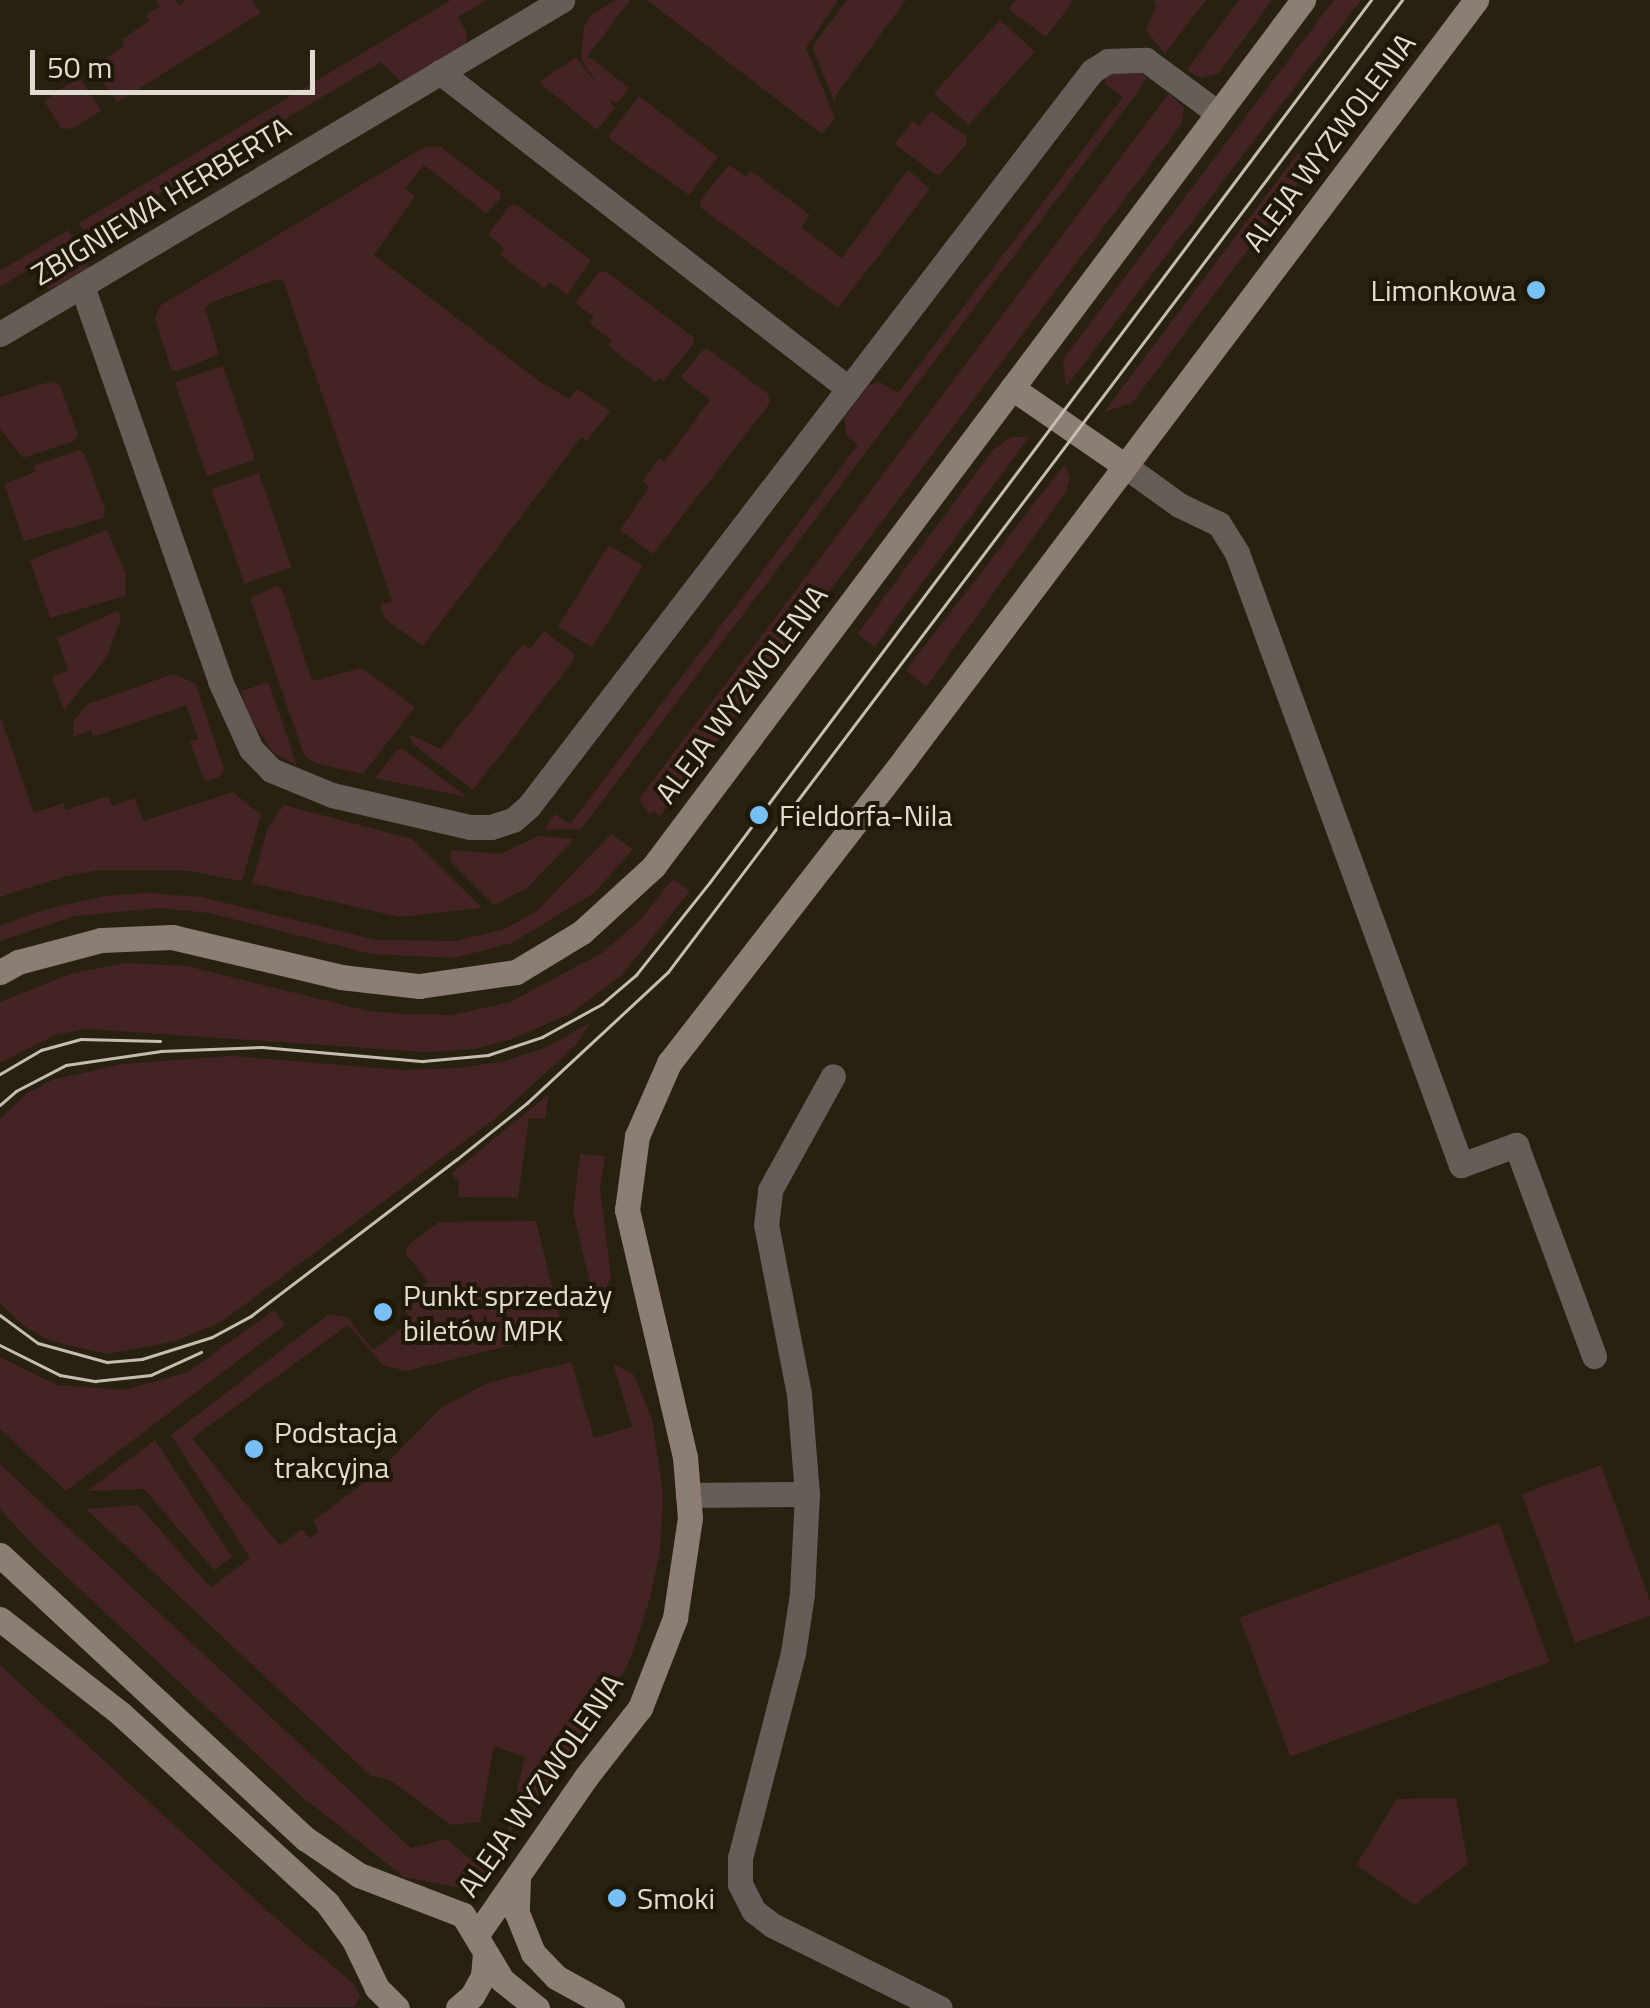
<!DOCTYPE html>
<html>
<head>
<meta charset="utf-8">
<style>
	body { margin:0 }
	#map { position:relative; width:1650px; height:2008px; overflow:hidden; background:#292110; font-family:"Titillium Web",sans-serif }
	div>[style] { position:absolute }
	.green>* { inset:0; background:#432323; transform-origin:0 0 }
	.minor>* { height:25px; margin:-12.5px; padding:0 12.5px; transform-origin:12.5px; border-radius:12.5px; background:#655d58 }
	.secondary>* { height:25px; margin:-12.5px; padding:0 12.5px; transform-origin:12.5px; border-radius:12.5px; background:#8c7e75 }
	.tram>* { height:2.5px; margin:-1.25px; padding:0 1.25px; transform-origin:1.25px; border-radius:1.25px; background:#c4beb2 }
	.dots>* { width:28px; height:28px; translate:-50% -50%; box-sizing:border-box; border:5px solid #201807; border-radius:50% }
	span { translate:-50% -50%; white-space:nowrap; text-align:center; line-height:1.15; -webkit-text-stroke:8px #201807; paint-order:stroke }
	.street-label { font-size:30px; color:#e1dcd1 }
	.poi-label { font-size:30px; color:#e1dcd1 }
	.right { translate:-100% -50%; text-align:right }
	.left { translate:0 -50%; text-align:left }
	.scale { position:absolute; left:30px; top:50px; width:285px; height:45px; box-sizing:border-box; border:5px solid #e1dcd1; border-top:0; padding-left:12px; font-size:30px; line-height:35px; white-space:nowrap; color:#e1dcd1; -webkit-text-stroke:8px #201807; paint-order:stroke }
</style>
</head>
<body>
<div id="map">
	<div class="green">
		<i style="clip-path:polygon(156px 0,174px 0,179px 5px,186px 0,252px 0,261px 13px,117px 102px,93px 67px,124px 46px,121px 40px,149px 21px,146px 15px,160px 6px)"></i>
		<i style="clip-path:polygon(451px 0,486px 0,458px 17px,467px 33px,466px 44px,401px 82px,381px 62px,87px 236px,79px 223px)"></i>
		<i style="clip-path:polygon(616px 0,630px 0,588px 56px,629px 88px,617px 103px,609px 100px,615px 108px,597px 130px,539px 82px,576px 57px,600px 88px,581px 59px,584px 27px,590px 16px)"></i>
		<i style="clip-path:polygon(647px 0,838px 0,806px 48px,835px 118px,822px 134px)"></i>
		<i style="clip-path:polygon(847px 0,906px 0,835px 96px,835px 103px,812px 47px)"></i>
		<i style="clip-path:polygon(1016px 0,1074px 0,1046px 37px,1009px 9px)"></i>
		<i style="clip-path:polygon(1154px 0,1206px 0,1165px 54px,1146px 30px,1156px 7px)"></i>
		<i style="clip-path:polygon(1239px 0,1272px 0,1219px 73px,1201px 78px,1187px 70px)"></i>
		<i style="clip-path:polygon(1334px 0,1361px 0,1066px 387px,1063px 360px,1069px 351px)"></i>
		<i style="left:1000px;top:20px;width:47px;height:99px;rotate:42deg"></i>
		<i style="clip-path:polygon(1139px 72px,1147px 78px,1131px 101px,581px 829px,544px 830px,555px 814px,570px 824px,858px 445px,846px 434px,844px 418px,869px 385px,880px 382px,898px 393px,1123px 97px,1105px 84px,1106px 73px)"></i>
		<i style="clip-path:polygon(79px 77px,101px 111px,71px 129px,61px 128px,44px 101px)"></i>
		<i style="clip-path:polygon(1169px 93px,1184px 108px,1182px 123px,660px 816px,653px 811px,650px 815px,639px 799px)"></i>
		<i style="clip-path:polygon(639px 96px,718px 157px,689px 195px,611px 140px,609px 135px)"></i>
		<i style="clip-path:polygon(931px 111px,966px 136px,967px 143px,941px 174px,936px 175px,895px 144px,913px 121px,919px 126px)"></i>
		<i style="clip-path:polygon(426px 146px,441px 147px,500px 192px,501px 198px,486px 213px,424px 165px,405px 189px,415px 196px,374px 255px,539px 381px,569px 399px,577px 389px,610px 411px,587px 441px,581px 437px,423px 646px,385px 619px,380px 605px,392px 601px,284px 282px,278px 279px,211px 302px,205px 308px,219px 354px,178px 371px,171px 370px,155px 317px,161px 305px)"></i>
		<i style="clip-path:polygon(1298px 153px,1315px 161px,1132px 403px,1104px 412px)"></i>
		<i style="clip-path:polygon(729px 165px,746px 177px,751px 171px,810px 215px,801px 227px,842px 258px,908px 170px,930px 189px,838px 308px,701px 208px,700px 200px)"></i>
		<i style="clip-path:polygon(510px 205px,517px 205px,591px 260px,567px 295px,550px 282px,544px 288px,500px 255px,504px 248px,488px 235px)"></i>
		<i style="clip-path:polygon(68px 230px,90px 267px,49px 290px,34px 266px,0 287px,0 271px)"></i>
		<i style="clip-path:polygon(599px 272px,607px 272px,693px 337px,694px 343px,664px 381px,660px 378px,656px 382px,608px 346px,612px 341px,589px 323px,594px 317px,575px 303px)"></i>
		<i style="clip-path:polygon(708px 349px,768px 394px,770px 403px,653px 554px,620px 530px,649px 487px,643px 481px,659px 458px,664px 462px,710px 400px,681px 377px,703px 350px)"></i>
		<i style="left:223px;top:366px;width:99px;height:51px;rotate:71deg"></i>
		<i style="clip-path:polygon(53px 381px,60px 385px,78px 435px,74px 441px,23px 458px,0 429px,0 397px)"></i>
		<i style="clip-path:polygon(1011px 437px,1029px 437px,875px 647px,857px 634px,993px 450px)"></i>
		<i style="clip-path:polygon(79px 450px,85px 455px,105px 509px,103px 518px,24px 541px,4px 484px,35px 472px,33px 466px)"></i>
		<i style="clip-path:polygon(1064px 465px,1070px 477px,1066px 492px,926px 687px,906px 670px)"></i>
		<i style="left:259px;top:473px;width:100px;height:50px;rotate:71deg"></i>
		<i style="clip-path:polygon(107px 530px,126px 575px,125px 596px,50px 618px,30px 560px)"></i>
		<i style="left:609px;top:545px;width:40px;height:96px;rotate:32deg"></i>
		<i style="clip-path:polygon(276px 586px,282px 589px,312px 681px,362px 668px,415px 707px,363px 774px,315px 763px,304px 755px,250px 598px)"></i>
		<i style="clip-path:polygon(118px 611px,121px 619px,107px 657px,64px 710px,52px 677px,68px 671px,57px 638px)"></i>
		<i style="clip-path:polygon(544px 631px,573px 653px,574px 660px,473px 790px,413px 744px,409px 734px,441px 749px,523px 644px,530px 649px)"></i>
		<i style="clip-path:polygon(173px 674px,195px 683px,224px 769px,218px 778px,205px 781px,202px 775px,190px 742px,198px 739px,186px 705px,93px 737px,91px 730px,73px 737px,74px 720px,88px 704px)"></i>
		<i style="clip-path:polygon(266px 683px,270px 686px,297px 766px,273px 752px,250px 718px,241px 691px)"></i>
		<i style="clip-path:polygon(0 716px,34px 813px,63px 803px,66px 810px,108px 796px,112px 806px,135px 798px,143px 821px,233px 792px,261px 815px,242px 881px,189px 871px,100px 870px,66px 876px,0 897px)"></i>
		<i style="clip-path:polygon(398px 749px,403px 749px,467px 797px,375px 778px)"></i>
		<i style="clip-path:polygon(284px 805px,412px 839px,482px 908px,399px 917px,252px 883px,268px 827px)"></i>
		<i style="clip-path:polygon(611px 834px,633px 849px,594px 893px,512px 943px,454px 958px,372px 954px,209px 913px,160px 908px,75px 916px,0 941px,0 926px,43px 910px,104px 896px,149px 893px,201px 897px,377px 940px,456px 941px,505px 929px,537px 911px)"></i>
		<i style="clip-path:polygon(538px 836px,574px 839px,527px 888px,494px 905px,450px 861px,451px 850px,500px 854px)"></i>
		<i style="clip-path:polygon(673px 879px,690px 891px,622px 975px,570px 1014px,509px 1040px,474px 1049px,426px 1052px,88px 1029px,55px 1035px,0 1063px,0 1002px,70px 974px,125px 963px,187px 966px,368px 1011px,403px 1014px,452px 1015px,510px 1002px,602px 953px,641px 919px)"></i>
		<i style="clip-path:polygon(590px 1023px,576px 1045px,496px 1118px,221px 1322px,176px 1341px,108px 1354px,50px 1341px,24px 1326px,0 1303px,0 1119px,26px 1094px,52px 1080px,122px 1064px,231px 1056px,403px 1070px,458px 1068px,505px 1061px,547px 1047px)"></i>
		<i style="clip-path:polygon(549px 1094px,545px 1119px,529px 1118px,518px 1198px,458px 1197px,459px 1182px,451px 1174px)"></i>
		<i style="clip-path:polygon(580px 1154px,605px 1156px,600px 1188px,611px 1277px,597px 1311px,573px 1212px)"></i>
		<i style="clip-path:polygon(536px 1221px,563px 1332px,406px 1371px,383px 1365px,348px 1325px,192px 1438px,280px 1546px,302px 1529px,310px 1538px,319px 1531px,313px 1521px,377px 1473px,441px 1408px,487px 1383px,571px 1362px,594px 1438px,632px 1427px,613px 1363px,634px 1375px,652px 1419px,663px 1493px,660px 1551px,650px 1598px,631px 1657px,610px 1698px,506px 1838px,525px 1757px,494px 1746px,480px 1822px,451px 1825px,390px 1780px,371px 1776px,86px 1509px,138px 1505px,211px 1588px,250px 1558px,171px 1435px,329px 1314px,347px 1317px,373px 1350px,412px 1321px,400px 1303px,428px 1282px,406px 1254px,407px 1246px,439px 1222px)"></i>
		<i style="clip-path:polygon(274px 1310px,285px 1325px,66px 1491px,0 1429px,0 1357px,57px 1385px,124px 1390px,188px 1372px)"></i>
		<i style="clip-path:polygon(155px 1440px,232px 1557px,214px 1570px,144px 1489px,87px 1491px)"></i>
		<i style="clip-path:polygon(0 1464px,411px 1848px,447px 1839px,485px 1872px,471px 1890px,404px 1877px,300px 1795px,36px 1548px,0 1509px)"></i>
		<i style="clip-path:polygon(1601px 1465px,1650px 1601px,1650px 1616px,1575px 1643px,1522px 1494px)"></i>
		<i style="left:1499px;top:1523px;width:148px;height:276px;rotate:70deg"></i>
		<i style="clip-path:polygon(0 1665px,272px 1915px,354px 1984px,360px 1996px,354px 2007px,0 2008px)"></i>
		<i style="clip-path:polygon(1456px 1798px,1468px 1864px,1415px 1905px,1356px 1865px,1397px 1799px)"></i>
	</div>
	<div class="minor">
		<i style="left:440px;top:72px;width:517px;rotate:37.78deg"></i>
		<i style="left:82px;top:286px;width:418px;rotate:70.7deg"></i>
		<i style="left:220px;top:681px;width:75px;rotate:65.5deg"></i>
		<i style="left:251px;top:749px;width:29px;rotate:46deg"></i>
		<i style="left:271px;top:770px;width:66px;rotate:22.3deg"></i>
		<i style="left:332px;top:795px;width:142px;rotate:13.1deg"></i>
		<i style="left:470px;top:827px;width:21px"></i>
		<i style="left:491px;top:827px;width:23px;rotate:-18deg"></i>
		<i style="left:513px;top:820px;width:21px;rotate:-41deg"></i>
		<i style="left:529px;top:806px;width:926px;rotate:-52.55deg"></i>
		<i style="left:1092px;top:71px;width:19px;rotate:-32deg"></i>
		<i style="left:1108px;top:61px;width:38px;rotate:-2deg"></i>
		<i style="left:1146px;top:60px;width:89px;rotate:36.4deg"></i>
		<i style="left:0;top:334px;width:654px;rotate:-30.72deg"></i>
		<i style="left:1125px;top:466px;width:67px;rotate:35.8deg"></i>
		<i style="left:1179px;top:505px;width:44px;rotate:25.4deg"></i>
		<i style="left:1219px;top:524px;width:34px;rotate:58deg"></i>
		<i style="left:1237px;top:553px;width:652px;rotate:69.9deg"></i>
		<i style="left:1461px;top:1165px;width:59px;rotate:-20deg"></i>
		<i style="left:1516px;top:1145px;width:225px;rotate:69.7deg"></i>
		<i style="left:807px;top:1494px;width:100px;rotate:-94.6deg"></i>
		<i style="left:799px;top:1394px;width:172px;rotate:-101deg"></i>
		<i style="left:766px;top:1225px;width:35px;rotate:-83deg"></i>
		<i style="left:770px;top:1190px;width:130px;rotate:-61.1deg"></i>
		<i style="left:688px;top:1495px;width:119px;rotate:-0.5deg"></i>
		<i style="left:807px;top:1494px;width:100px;rotate:92.9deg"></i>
		<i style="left:802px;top:1594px;width:60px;rotate:98.7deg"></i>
		<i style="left:793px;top:1653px;width:212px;rotate:104.5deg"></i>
		<i style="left:740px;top:1858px;width:26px;rotate:90deg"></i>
		<i style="left:740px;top:1884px;width:30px;rotate:63deg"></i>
		<i style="left:754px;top:1911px;width:23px;rotate:38deg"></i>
		<i style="left:772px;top:1925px;width:187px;rotate:26.3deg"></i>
	</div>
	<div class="secondary">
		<i style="left:1012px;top:388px;width:137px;rotate:34.6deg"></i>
		<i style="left:0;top:972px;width:21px;rotate:-29deg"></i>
		<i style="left:18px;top:962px;width:86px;rotate:-14.8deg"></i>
		<i style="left:101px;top:940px;width:71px;rotate:-2.4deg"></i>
		<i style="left:172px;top:937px;width:174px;rotate:13.3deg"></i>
		<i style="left:341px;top:977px;width:79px;rotate:6.6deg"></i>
		<i style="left:419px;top:986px;width:98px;rotate:-8.2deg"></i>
		<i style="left:516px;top:972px;width:77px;rotate:-31.2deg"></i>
		<i style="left:582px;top:932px;width:96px;rotate:-42.5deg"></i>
		<i style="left:653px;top:867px;width:1084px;rotate:-53.14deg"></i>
		<i style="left:0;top:1555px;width:417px;rotate:42.9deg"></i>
		<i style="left:306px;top:1839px;width:64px;rotate:34.2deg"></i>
		<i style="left:359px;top:1875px;width:111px;rotate:21deg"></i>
		<i style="left:463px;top:1915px;width:76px;rotate:59deg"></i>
		<i style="left:502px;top:1980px;width:45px;rotate:38.7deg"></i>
		<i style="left:0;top:1619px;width:154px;rotate:38.1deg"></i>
		<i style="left:121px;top:1714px;width:280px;rotate:42.5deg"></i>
		<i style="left:327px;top:1903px;width:46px;rotate:53.9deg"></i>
		<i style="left:354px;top:1940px;width:53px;rotate:64.4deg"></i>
		<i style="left:377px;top:1988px;width:28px;rotate:45deg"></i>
		<i style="left:518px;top:1877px;width:36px;rotate:92deg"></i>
		<i style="left:517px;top:1913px;width:43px;rotate:68.2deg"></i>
		<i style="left:533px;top:1953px;width:33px;rotate:46deg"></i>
		<i style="left:556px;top:1977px;width:64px;rotate:29deg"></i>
		<i style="left:478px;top:1933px;width:190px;rotate:-55.3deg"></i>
		<i style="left:586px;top:1777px;width:88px;rotate:-52deg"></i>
		<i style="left:640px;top:1708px;width:97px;rotate:-68.7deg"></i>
		<i style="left:675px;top:1618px;width:101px;rotate:-81.5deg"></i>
		<i style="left:690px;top:1518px;width:61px;rotate:-94.7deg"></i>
		<i style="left:685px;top:1457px;width:254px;rotate:-103.2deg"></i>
		<i style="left:627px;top:1210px;width:75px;rotate:-82.3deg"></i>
		<i style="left:637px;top:1136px;width:80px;rotate:-66.3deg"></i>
		<i style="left:669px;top:1063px;width:387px;rotate:-52.2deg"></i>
		<i style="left:906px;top:757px;width:948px;rotate:-53.02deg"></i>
		<i style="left:458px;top:2008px;width:18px;rotate:-41deg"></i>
		<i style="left:472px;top:1996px;width:23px;rotate:-61deg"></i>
		<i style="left:483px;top:1976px;width:22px;rotate:-85deg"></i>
	</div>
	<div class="tram">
		<i style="left:0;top:1074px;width:48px;rotate:-30.3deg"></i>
		<i style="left:41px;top:1050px;width:41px;rotate:-15.4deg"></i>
		<i style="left:81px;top:1039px;width:79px;rotate:1.5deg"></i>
		<i style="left:0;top:1105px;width:21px;rotate:-41deg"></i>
		<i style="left:16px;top:1091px;width:56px;rotate:-27.5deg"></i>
		<i style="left:66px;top:1065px;width:96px;rotate:-8.4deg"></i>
		<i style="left:161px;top:1051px;width:101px;rotate:-2.3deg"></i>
		<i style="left:262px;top:1047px;width:162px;rotate:5deg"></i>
		<i style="left:423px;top:1061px;width:65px;rotate:-5.3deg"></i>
		<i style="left:488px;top:1055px;width:57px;rotate:-18.4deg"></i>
		<i style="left:542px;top:1037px;width:68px;rotate:-28.8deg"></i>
		<i style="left:602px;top:1004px;width:45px;rotate:-40.5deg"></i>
		<i style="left:636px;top:975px;width:119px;rotate:-51.5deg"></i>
		<i style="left:710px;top:882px;width:1102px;rotate:-53.15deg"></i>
		<i style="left:0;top:1315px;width:47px;rotate:36.4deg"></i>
		<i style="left:38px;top:1343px;width:72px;rotate:15.4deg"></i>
		<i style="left:107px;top:1362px;width:35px;rotate:-5deg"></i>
		<i style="left:142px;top:1359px;width:73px;rotate:-17.4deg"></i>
		<i style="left:212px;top:1337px;width:44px;rotate:-28.3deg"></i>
		<i style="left:251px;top:1316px;width:258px;rotate:-37.3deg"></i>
		<i style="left:456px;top:1160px;width:91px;rotate:-38.8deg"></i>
		<i style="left:527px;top:1103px;width:192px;rotate:-42.9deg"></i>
		<i style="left:668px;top:972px;width:1218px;rotate:-52.94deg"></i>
		<i style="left:0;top:1345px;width:67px;rotate:26.6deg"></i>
		<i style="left:60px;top:1375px;width:36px;rotate:10deg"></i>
		<i style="left:95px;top:1381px;width:56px;rotate:-6.1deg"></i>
		<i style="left:151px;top:1375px;width:55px;rotate:-24.7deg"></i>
	</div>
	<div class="dots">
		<i style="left:1536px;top:290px;background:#77bff7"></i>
		<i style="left:759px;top:815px;background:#77bff7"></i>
		<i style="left:383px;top:1312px;background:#77bff7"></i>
		<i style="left:254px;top:1449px;background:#77bff7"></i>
		<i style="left:617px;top:1898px;background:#77bff7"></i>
	</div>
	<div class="street-label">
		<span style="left:1329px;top:142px;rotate:-53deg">ALEJA WYZWOLENIA</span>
		<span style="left:161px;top:201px;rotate:-31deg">ZBIGNIEWA HERBERTA</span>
		<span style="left:741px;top:694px;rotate:-53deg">ALEJA WYZWOLENIA</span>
		<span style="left:540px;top:1785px;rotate:-55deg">ALEJA WYZWOLENIA</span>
	</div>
	<div class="poi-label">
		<span class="right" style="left:1516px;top:290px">Limonkowa</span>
		<span class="left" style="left:779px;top:815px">Fieldorfa-Nila</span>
		<span class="left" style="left:403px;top:1312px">Punkt sprzedaży<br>biletów MPK</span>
		<span class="left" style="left:274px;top:1449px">Podstacja<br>trakcyjna</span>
		<span class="left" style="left:637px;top:1898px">Smoki</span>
	</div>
	<div class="scale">50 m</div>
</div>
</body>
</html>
